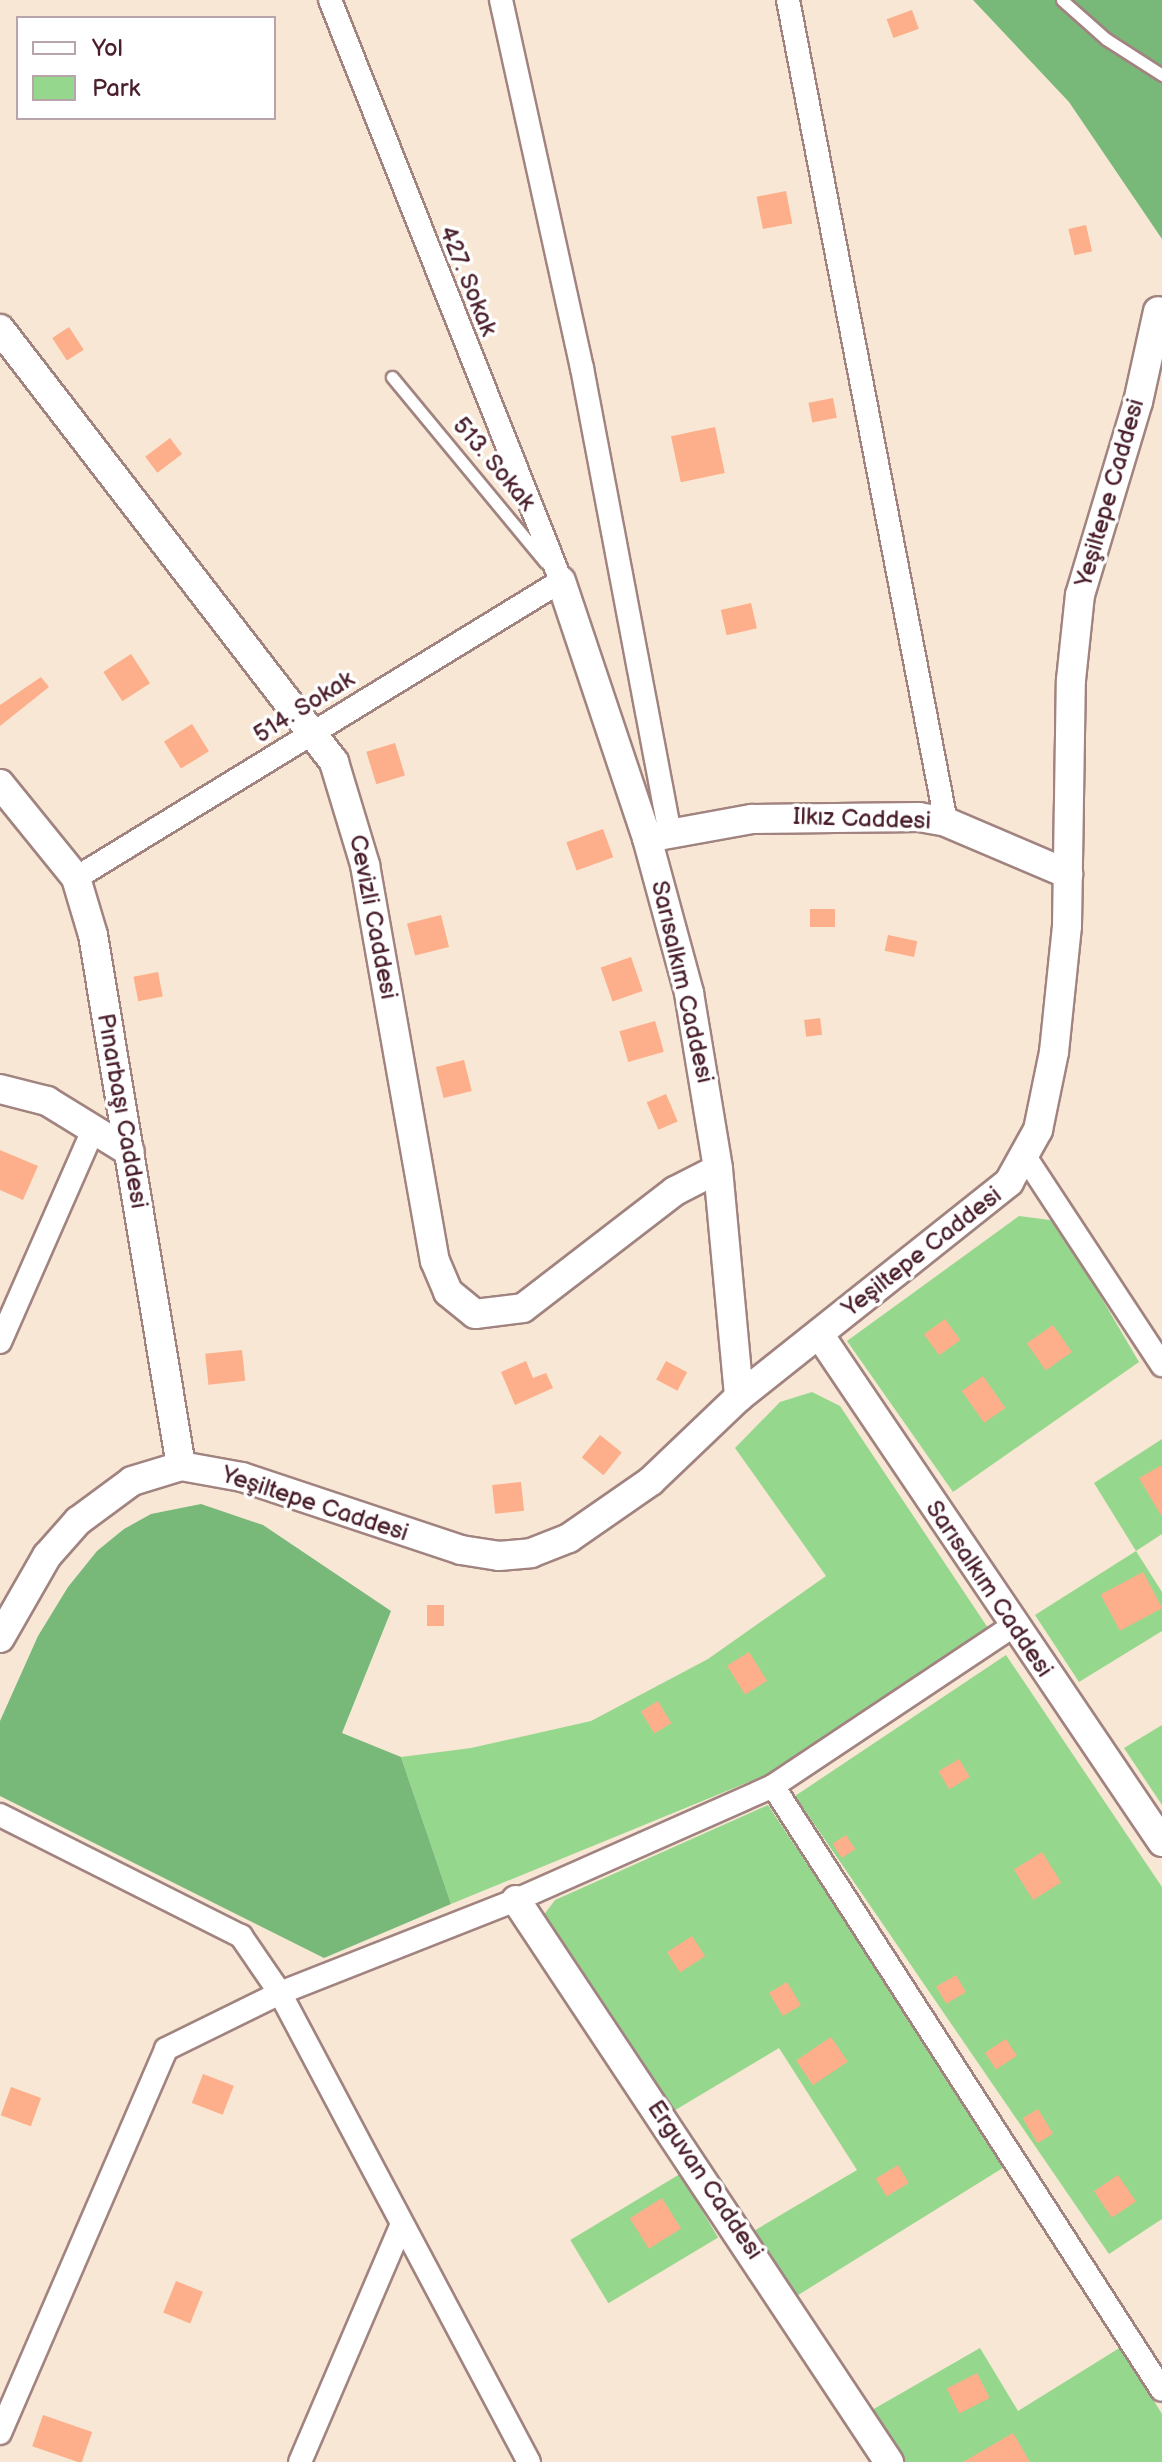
<!DOCTYPE html>
<html>
<head>
<meta charset="utf-8">
<style>
	body { margin:0 }
	#map { position:relative; width:1162px; height:2462px; overflow:hidden; background:#f8e7d4; font-family:"Balsamiq Sans",sans-serif }
	div>[style] { position:absolute }
	.green>* { inset:0; background:#96d78e; transform-origin:0 0 }
	.forest>* { inset:0; background:#78b879 }
	.building>* { inset:0; background:#fcaf8a; transform-origin:0 0 }
	.roads { filter:drop-shadow(2px 0 #a18380) drop-shadow(-2px 0 #a18380) drop-shadow(0 2px #a18380) drop-shadow(0 -2px #a18380) }
	.service>* { height:11px; margin:-5.5px; padding:0 5.5px; transform-origin:5.5px; border-radius:5.5px; background:#fff }
	.minor>* { height:22px; margin:-11px; padding:0 11px; transform-origin:11px; border-radius:11px; background:#fff }
	.tertiary>* { height:28px; margin:-14px; padding:0 14px; transform-origin:14px; border-radius:14px; background:#fff }
	span { translate:-50% -50%; white-space:nowrap; text-align:center; line-height:1.15; -webkit-text-stroke:7px #fff; paint-order:stroke }
	.street-label { font-size:24px; color:#4a1f2b }
	.legend { position:absolute; left:16px; top:16px; width:260px; height:104px; box-sizing:border-box; background:#fff; border:2px solid #b7a5aa; margin:0; padding:10px 14px; list-style:none; font-size:24px; color:#4a1f2b }
	.legend li { display:flex; align-items:center; gap:16px; height:40px }
	.legend b { width:40px; border:2px solid #b7a5aa }
</style>
</head>
<body>
<div id="map">
	<div class="green">
		<i style="clip-path:polygon(1019px 1216px,1050px 1220px,1061px 1229px,1139px 1362px,953px 1492px,847px 1341px)"></i>
		<i style="clip-path:polygon(812px 1392px,840px 1406px,990px 1631px,778px 1770px,451px 1904px,401px 1757px,471px 1748px,591px 1721px,708px 1659px,826px 1576px,735px 1448px,780px 1402px)"></i>
		<i style="clip-path:polygon(1162px 1439px,1162px 1534px,1136px 1551px,1162px 1592px,1162px 1631px,1079px 1682px,1035px 1615px,1136px 1551px,1094px 1483px)"></i>
		<i style="clip-path:polygon(1006px 1655px,1162px 1887px,1162px 2219px,1109px 2254px,795px 1796px)"></i>
		<i style="clip-path:polygon(1162px 1725px,1162px 1805px,1124px 1748px)"></i>
		<i style="clip-path:polygon(768px 1805px,1006px 2166px,795px 2297px,752px 2232px,857px 2170px,779px 2048px,672px 2112px,543px 1916px,555px 1900px)"></i>
		<i style="left:680px;top:2174px;width:74px;height:128px;rotate:59deg"></i>
		<i style="clip-path:polygon(1121px 2347px,1162px 2414px,1162px 2462px,903px 2462px,872px 2410px,980px 2348px,1018px 2411px)"></i>
	</div>
	<div class="forest">
		<i style="clip-path:polygon(973px 0,1162px 0,1162px 239px,1069px 102px)"></i>
		<i style="clip-path:polygon(201px 1504px,263px 1525px,391px 1611px,342px 1733px,401px 1757px,451px 1904px,324px 1958px,0 1796px,0 1721px,38px 1636px,68px 1587px,97px 1551px,124px 1529px,151px 1514px)"></i>
	</div>
	<div class="building">
		<i style="left:912px;top:10px;width:20px;height:27px;rotate:70deg"></i>
		<i style="left:786px;top:191px;width:33px;height:30px;rotate:79deg"></i>
		<i style="left:1086px;top:225px;width:27px;height:18px;rotate:77deg"></i>
		<i style="left:69px;top:327px;width:27px;height:20px;rotate:57deg"></i>
		<i style="left:833px;top:398px;width:20px;height:25px;rotate:79deg"></i>
		<i style="left:715px;top:427px;width:47px;height:45px;rotate:78deg"></i>
		<i style="left:170px;top:438px;width:20px;height:31px;rotate:53deg"></i>
		<i style="left:751px;top:603px;width:26px;height:31px;rotate:77deg"></i>
		<i style="left:131px;top:654px;width:35px;height:33px;rotate:57deg"></i>
		<i style="clip-path:polygon(41px 677px,49px 687px,0 726px,0 705px)"></i>
		<i style="left:192px;top:724px;width:32px;height:33px;rotate:58deg"></i>
		<i style="left:395px;top:743px;width:34px;height:30px;rotate:73deg"></i>
		<i style="left:603px;top:829px;width:30px;height:39px;rotate:70deg"></i>
		<i style="left:810px;top:909px;width:25px;height:18px"></i>
		<i style="left:441px;top:915px;width:33px;height:35px;rotate:76deg"></i>
		<i style="left:888px;top:935px;width:30px;height:16px;rotate:12deg"></i>
		<i style="left:631px;top:957px;width:36px;height:32px;rotate:71deg"></i>
		<i style="left:158px;top:972px;width:25px;height:25px;rotate:79deg"></i>
		<i style="left:820px;top:1018px;width:17px;height:16px;rotate:83deg"></i>
		<i style="left:655px;top:1021px;width:32px;height:37px;rotate:74deg"></i>
		<i style="left:464px;top:1060px;width:32px;height:29px;rotate:76deg"></i>
		<i style="left:666px;top:1094px;width:30px;height:21px;rotate:67deg"></i>
		<i style="clip-path:polygon(0 1150px,38px 1166px,23px 1200px,0 1190px)"></i>
		<i style="left:945px;top:1319px;width:26px;height:26px;rotate:54deg"></i>
		<i style="left:1053px;top:1325px;width:33px;height:32px;rotate:55deg"></i>
		<i style="left:242px;top:1350px;width:31px;height:37px;rotate:84deg"></i>
		<i style="clip-path:polygon(526px 1361px,533px 1378px,546px 1373px,553px 1388px,515px 1405px,501px 1372px)"></i>
		<i style="left:666px;top:1361px;width:24px;height:21px;rotate:28deg"></i>
		<i style="left:983px;top:1376px;width:39px;height:26px;rotate:55deg"></i>
		<i style="left:600px;top:1435px;width:28px;height:29px;rotate:39deg"></i>
		<i style="clip-path:polygon(1162px 1465px,1162px 1517px,1139px 1478px)"></i>
		<i style="left:521px;top:1482px;width:29px;height:29px;rotate:84deg"></i>
		<i style="left:1143px;top:1572px;width:41px;height:48px;rotate:62deg"></i>
		<i style="left:427px;top:1605px;width:17px;height:21px"></i>
		<i style="left:749px;top:1652px;width:34px;height:26px;rotate:58deg"></i>
		<i style="left:658px;top:1701px;width:26px;height:20px;rotate:59deg"></i>
		<i style="left:959px;top:1759px;width:21px;height:24px;rotate:59deg"></i>
		<i style="left:846px;top:1835px;width:17px;height:16px;rotate:57deg"></i>
		<i style="left:1042px;top:1852px;width:36px;height:33px;rotate:58deg"></i>
		<i style="left:692px;top:1936px;width:24px;height:30px;rotate:57deg"></i>
		<i style="left:956px;top:1975px;width:20px;height:23px;rotate:60deg"></i>
		<i style="left:787px;top:1982px;width:27px;height:21px;rotate:59deg"></i>
		<i style="left:831px;top:2037px;width:30px;height:42px;rotate:56deg"></i>
		<i style="left:1006px;top:2039px;width:20px;height:25px;rotate:57deg"></i>
		<i style="left:203px;top:2074px;width:33px;height:31px;rotate:21deg"></i>
		<i style="left:11px;top:2087px;width:32px;height:30px;rotate:20deg"></i>
		<i style="left:1038px;top:2109px;width:29px;height:18px;rotate:59deg"></i>
		<i style="left:898px;top:2165px;width:21px;height:26px;rotate:59deg"></i>
		<i style="left:1118px;top:2175px;width:32px;height:29px;rotate:56deg"></i>
		<i style="left:662px;top:2198px;width:36px;height:38px;rotate:58deg"></i>
		<i style="left:176px;top:2281px;width:29px;height:34px;rotate:22deg"></i>
		<i style="left:977px;top:2373px;width:28px;height:34px;rotate:63deg"></i>
		<i style="left:43px;top:2415px;width:52px;height:33px;rotate:19deg"></i>
		<i style="clip-path:polygon(1013px 2433px,1030px 2462px,963px 2462px)"></i>
	</div>
	<div class="roads">
		<div class="service">
			<i style="left:1062px;top:0;width:59px;rotate:41.6deg"></i>
			<i style="left:1106px;top:39px;width:67px;rotate:32.7deg"></i>
			<i style="left:392px;top:377px;width:240px;rotate:50.4deg"></i>
		</div>
		<div class="minor">
			<i style="left:501px;top:0;width:377px;rotate:77.6deg"></i>
			<i style="left:582px;top:368px;width:473px;rotate:79.3deg"></i>
			<i style="left:788px;top:0;width:837px;rotate:79.12deg"></i>
			<i style="left:76px;top:878px;width:569px;rotate:-31.48deg"></i>
			<i style="left:561px;top:581px;width:625px;rotate:-111.68deg"></i>
			<i style="left:1026px;top:1158px;width:248px;rotate:56.7deg"></i>
			<i style="left:0;top:1342px;width:234px;rotate:-66.3deg"></i>
			<i style="left:773px;top:1786px;width:718px;rotate:57.22deg"></i>
			<i style="left:0;top:1815px;width:270px;rotate:26.7deg"></i>
			<i style="left:241px;top:1936px;width:69px;rotate:55.6deg"></i>
			<i style="left:280px;top:1993px;width:531px;rotate:62.04deg"></i>
			<i style="left:0;top:2433px;width:418px;rotate:-66.6deg"></i>
			<i style="left:166px;top:2049px;width:127px;rotate:-26.2deg"></i>
			<i style="left:280px;top:1993px;width:254px;rotate:-21.5deg"></i>
			<i style="left:516px;top:1900px;width:281px;rotate:-23.9deg"></i>
			<i style="left:773px;top:1786px;width:288px;rotate:-33.7deg"></i>
			<i style="left:300px;top:2462px;width:259px;rotate:-66.8deg"></i>
		</div>
		<div class="tertiary">
			<i style="left:0;top:329px;width:547px;rotate:52.35deg"></i>
			<i style="left:334px;top:762px;width:108px;rotate:73.2deg"></i>
			<i style="left:365px;top:865px;width:402px;rotate:80deg"></i>
			<i style="left:435px;top:1261px;width:34px;rotate:67deg"></i>
			<i style="left:448px;top:1292px;width:35px;rotate:39deg"></i>
			<i style="left:475px;top:1314px;width:48px;rotate:-7.1deg"></i>
			<i style="left:523px;top:1308px;width:192px;rotate:-37.6deg"></i>
			<i style="left:675px;top:1191px;width:48px;rotate:-27.1deg"></i>
			<i style="left:561px;top:581px;width:271px;rotate:71.5deg"></i>
			<i style="left:647px;top:838px;width:161px;rotate:74.8deg"></i>
			<i style="left:689px;top:993px;width:178px;rotate:80.6deg"></i>
			<i style="left:718px;top:1169px;width:229px;rotate:84.7deg"></i>
			<i style="left:0;top:784px;width:121px;rotate:51deg"></i>
			<i style="left:76px;top:878px;width:59px;rotate:73.4deg"></i>
			<i style="left:93px;top:935px;width:538px;rotate:80.59deg"></i>
			<i style="left:647px;top:838px;width:107px;rotate:-10.3deg"></i>
			<i style="left:752px;top:819px;width:167px;rotate:-0.7deg"></i>
			<i style="left:919px;top:817px;width:27px;rotate:10deg"></i>
			<i style="left:946px;top:822px;width:133px;rotate:23.1deg"></i>
			<i style="left:0;top:1089px;width:49px;rotate:14.3deg"></i>
			<i style="left:47px;top:1101px;width:97px;rotate:31.6deg"></i>
			<i style="left:819px;top:1334px;width:613px;rotate:55.97deg"></i>
			<i style="left:0;top:1638px;width:95px;rotate:-60.2deg"></i>
			<i style="left:47px;top:1556px;width:47px;rotate:-48.5deg"></i>
			<i style="left:78px;top:1521px;width:67px;rotate:-36.5deg"></i>
			<i style="left:132px;top:1481px;width:51px;rotate:-17deg"></i>
			<i style="left:181px;top:1466px;width:62px;rotate:10.2deg"></i>
			<i style="left:242px;top:1477px;width:231px;rotate:18.4deg"></i>
			<i style="left:461px;top:1550px;width:38px;rotate:9deg"></i>
			<i style="left:499px;top:1556px;width:32px;rotate:-5deg"></i>
			<i style="left:531px;top:1553px;width:41px;rotate:-21.5deg"></i>
			<i style="left:569px;top:1538px;width:100px;rotate:-34.8deg"></i>
			<i style="left:651px;top:1481px;width:122px;rotate:-43.7deg"></i>
			<i style="left:739px;top:1397px;width:345px;rotate:-38.5deg"></i>
			<i style="left:1009px;top:1182px;width:60px;rotate:-60.9deg"></i>
			<i style="left:1038px;top:1130px;width:80px;rotate:-78.4deg"></i>
			<i style="left:1054px;top:1052px;width:127px;rotate:-84.1deg"></i>
			<i style="left:1067px;top:926px;width:246px;rotate:-89.1deg"></i>
			<i style="left:1071px;top:680px;width:85px;rotate:-84deg"></i>
			<i style="left:1080px;top:595px;width:202px;rotate:-73.3deg"></i>
			<i style="left:1138px;top:402px;width:93px;rotate:-77.6deg"></i>
			<i style="left:516px;top:1900px;width:675px;rotate:56.43deg"></i>
		</div>
	</div>
	<div class="street-label">
		<span style="left:468px;top:281px;rotate:68deg">427. Sokak</span>
		<span style="left:494px;top:464px;rotate:50deg">513. Sokak</span>
		<span style="left:1110px;top:493px;rotate:-74deg">Yeşiltepe Caddesi</span>
		<span style="left:304px;top:707px;rotate:-32deg">514. Sokak</span>
		<span style="left:862px;top:819px;rotate:2deg">Ilkız Caddesi</span>
		<span style="left:373px;top:917px;rotate:79deg">Cevizli Caddesi</span>
		<span style="left:682px;top:982px;rotate:77deg">Sarısalkım Caddesi</span>
		<span style="left:122px;top:1111px;rotate:80deg">Pınarbaşı Caddesi</span>
		<span style="left:922px;top:1252px;rotate:-38deg">Yeşiltepe Caddesi</span>
		<span style="left:315px;top:1504px;rotate:18deg">Yeşiltepe Caddesi</span>
		<span style="left:989px;top:1589px;rotate:56deg">Sarısalkım Caddesi</span>
		<span style="left:705px;top:2180px;rotate:56deg">Erguvan Caddesi</span>
	</div>
	<ul class="legend">
	<li><b style="height:10px;background:#fff"></b>Yol</li>
	<li><b style="height:22px;background:#96d78e"></b>Park</li>
	</ul>
</div>
</body>
</html>
